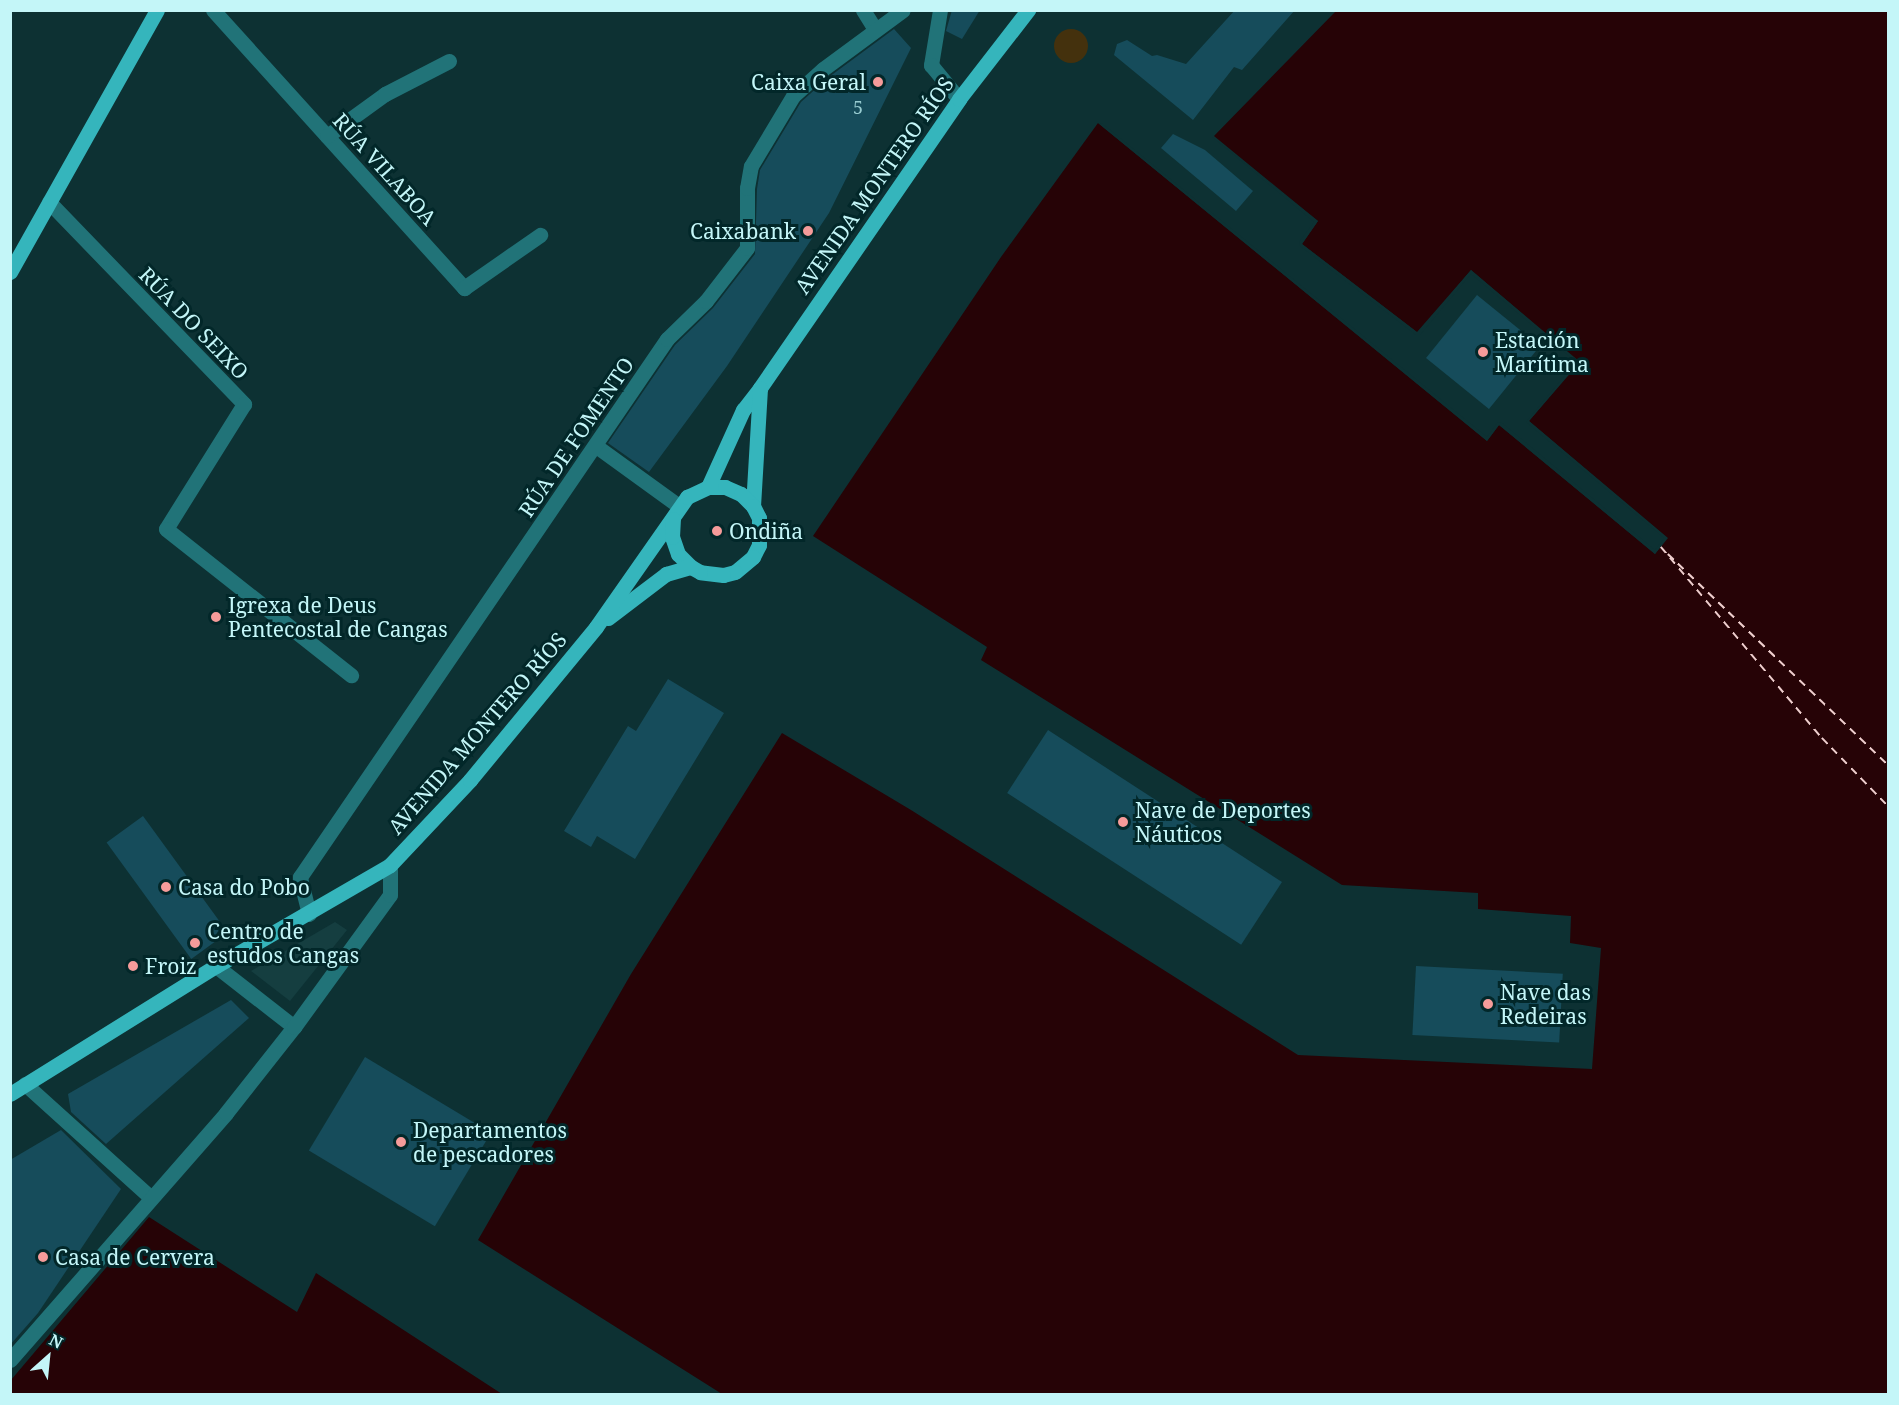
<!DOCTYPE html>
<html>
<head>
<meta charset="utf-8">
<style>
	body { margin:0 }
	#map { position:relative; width:1899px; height:1405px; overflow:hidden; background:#0d3133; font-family:"Noto Serif",serif }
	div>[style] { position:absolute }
	.built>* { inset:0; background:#153e40 }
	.green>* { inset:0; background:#44310d }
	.round { border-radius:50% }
	.water>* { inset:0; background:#260306 }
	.pier>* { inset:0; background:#0d3133 }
	.ferry>* { height:1.5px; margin-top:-0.75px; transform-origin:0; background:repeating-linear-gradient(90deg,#efcfce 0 8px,transparent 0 14px) }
	.building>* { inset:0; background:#164c5b; transform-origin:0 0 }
	.street>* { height:15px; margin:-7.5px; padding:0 7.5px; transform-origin:7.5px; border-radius:7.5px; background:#217378 }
	.primary>* { height:15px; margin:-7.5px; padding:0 7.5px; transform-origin:7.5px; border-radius:7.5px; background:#35b5bc }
	.dots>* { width:16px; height:16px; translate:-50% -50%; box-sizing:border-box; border:3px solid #022729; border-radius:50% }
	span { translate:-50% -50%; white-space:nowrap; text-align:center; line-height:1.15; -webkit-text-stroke:6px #022729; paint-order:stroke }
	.number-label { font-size:18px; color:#98ccd1 }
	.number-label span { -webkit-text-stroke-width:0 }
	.poi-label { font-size:21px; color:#c4f6f8 }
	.right { translate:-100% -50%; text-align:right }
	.left { translate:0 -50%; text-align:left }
	.street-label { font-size:21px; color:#c4f6f8 }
	.frame { position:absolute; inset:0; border:12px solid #c4f6f8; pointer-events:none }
	.north { position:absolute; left:18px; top:1327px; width:60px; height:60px; -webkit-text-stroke:4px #022729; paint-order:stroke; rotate:27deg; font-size:16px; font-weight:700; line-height:24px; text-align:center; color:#c4f6f8 }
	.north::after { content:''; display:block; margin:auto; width:21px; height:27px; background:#c4f6f8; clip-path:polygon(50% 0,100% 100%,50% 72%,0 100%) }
</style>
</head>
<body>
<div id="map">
	<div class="built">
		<i style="clip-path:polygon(335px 922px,347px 930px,290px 1001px,251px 971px)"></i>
	</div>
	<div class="green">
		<i class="round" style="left:1054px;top:29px;width:34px;height:34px"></i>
	</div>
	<div class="water">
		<i style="clip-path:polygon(1336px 11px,1888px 11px,1888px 1394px,722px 1394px,478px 1240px,631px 974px,782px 733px,911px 810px,1298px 1055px,1592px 1069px,1601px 948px,1570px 943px,1571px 916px,1478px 909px,1478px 893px,1342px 885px,981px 660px,987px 647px,813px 536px,1001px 257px,1098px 123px,1487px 441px,1499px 425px,1655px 554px,1667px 538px,1529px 421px,1579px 362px,1471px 270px,1418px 333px,1302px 244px,1318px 221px,1214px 136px)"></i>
		<i style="clip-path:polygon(149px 1217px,297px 1312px,316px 1273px,502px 1394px,11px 1394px,11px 1380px)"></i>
	</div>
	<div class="pier">
		<i style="clip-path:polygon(1098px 123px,1103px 124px,1487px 437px,1497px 423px,1501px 422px,1655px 550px,1664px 538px,1526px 422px,1576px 362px,1471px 274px,1420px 335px,1416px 335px,1300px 246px,1299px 242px,1314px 222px,1211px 136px,1318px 221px,1302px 244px,1417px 332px,1471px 270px,1580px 362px,1529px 421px,1668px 538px,1655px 554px,1499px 425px,1487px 441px)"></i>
	</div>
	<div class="ferry">
		<i style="left:1661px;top:547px;width:250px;rotate:49.9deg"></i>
		<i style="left:1822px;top:738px;width:95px;rotate:45.9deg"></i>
		<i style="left:1668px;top:554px;width:305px;rotate:43.8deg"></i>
	</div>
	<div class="building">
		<i style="clip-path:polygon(952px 10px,980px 10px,962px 39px,946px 31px)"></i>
		<i style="clip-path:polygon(1235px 10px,1295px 10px,1242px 70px,1234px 67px,1193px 120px,1114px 55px,1117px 44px,1127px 40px,1152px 56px,1157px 55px,1186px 64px)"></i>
		<i style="clip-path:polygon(894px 29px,911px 48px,829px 213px,727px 366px,649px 472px,608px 443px,675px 345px,713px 308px,755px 254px,757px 189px,760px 170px,801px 102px,829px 77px)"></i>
		<i style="clip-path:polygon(1173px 134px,1205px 150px,1253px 191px,1236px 211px,1161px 148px)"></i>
		<i style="left:1477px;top:295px;width:81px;height:81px;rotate:39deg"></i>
		<i style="clip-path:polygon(668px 679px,724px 713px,635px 859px,597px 836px,591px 847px,564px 831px,628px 726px,636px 731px)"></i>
		<i style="left:1048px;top:730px;width:279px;height:75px;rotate:33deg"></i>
		<i style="left:143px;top:816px;width:144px;height:45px;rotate:54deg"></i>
		<i style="left:1416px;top:966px;width:147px;height:69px;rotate:3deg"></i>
		<i style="clip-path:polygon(231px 1000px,249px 1018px,106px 1144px,71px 1112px,68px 1094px)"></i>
		<i style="left:365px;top:1057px;width:147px;height:109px;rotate:31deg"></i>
		<i style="clip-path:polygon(61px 1130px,121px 1189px,38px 1313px,10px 1345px,10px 1160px)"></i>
	</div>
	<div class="street">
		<i style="left:213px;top:10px;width:375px;rotate:47.9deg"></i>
		<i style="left:464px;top:288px;width:93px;rotate:-34.9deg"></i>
		<i style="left:863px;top:10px;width:22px;rotate:58deg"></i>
		<i style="left:940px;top:10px;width:56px;rotate:99.3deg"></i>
		<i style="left:931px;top:65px;width:44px;rotate:50.5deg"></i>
		<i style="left:327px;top:136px;width:72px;rotate:-35.9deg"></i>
		<i style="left:385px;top:94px;width:72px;rotate:-27.3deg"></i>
		<i style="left:49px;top:202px;width:281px;rotate:46deg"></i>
		<i style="left:244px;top:404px;width:147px;rotate:122deg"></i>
		<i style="left:166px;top:529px;width:236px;rotate:38.3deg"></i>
		<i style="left:596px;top:446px;width:102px;rotate:35.9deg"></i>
		<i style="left:309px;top:914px;width:38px;rotate:-104deg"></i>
		<i style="left:300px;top:877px;width:651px;rotate:-55.7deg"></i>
		<i style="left:667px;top:339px;width:54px;rotate:-44.3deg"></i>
		<i style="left:706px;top:301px;width:67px;rotate:-52.3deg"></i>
		<i style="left:747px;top:248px;width:60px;rotate:-90deg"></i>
		<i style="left:747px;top:188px;width:22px;rotate:-80deg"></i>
		<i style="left:751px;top:166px;width:82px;rotate:-59deg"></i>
		<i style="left:793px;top:96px;width:40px;rotate:-42deg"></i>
		<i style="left:823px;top:69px;width:99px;rotate:-36.4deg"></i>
		<i style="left:216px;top:966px;width:99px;rotate:38deg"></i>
		<i style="left:25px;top:1084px;width:169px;rotate:42.1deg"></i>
		<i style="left:10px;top:1360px;width:328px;rotate:-48.8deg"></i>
		<i style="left:226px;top:1113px;width:110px;rotate:-51.7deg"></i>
		<i style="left:294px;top:1027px;width:163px;rotate:-54deg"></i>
		<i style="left:390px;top:895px;width:30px;rotate:-90deg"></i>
	</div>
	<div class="primary">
		<i style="left:10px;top:272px;width:300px;rotate:-60.7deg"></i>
		<i style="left:708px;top:487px;width:85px;rotate:-65.6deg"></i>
		<i style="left:743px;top:410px;width:28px;rotate:-52deg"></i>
		<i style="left:760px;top:388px;width:351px;rotate:-55.4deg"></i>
		<i style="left:959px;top:99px;width:113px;rotate:-52.2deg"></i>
		<i style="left:753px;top:506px;width:118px;rotate:-86.6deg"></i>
		<i style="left:608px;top:618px;width:73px;rotate:-37.2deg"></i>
		<i style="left:666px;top:574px;width:26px;rotate:-16deg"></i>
		<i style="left:10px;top:1094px;width:243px;rotate:-31.9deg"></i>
		<i style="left:216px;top:966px;width:201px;rotate:-30.1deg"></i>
		<i style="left:390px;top:865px;width:117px;rotate:-46.7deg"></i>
		<i style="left:470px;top:780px;width:198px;rotate:-50.5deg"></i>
		<i style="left:596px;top:627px;width:159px;rotate:-55deg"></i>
		<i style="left:687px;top:497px;width:23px;rotate:-25deg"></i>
		<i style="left:708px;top:487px;width:17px"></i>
		<i style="left:725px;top:487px;width:17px;rotate:24deg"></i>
		<i style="left:741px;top:494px;width:17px;rotate:45deg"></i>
		<i style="left:753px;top:506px;width:13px;rotate:63deg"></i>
		<i style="left:759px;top:518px;width:27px;rotate:90deg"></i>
		<i style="left:759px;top:545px;width:13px;rotate:117deg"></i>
		<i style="left:753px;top:557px;width:23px;rotate:140deg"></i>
		<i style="left:735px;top:572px;width:12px;rotate:166deg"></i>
		<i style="left:723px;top:575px;width:23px;rotate:-173deg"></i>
		<i style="left:700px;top:572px;width:10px;rotate:-151deg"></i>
		<i style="left:691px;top:567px;width:18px;rotate:-135deg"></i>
		<i style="left:678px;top:554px;width:18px;rotate:-109deg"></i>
		<i style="left:672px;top:537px;width:18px;rotate:-87deg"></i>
	</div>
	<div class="dots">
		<i style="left:878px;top:82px;background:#f59b9a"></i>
		<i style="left:808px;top:231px;background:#f59b9a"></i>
		<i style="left:1483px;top:352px;background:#f59b9a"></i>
		<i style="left:717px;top:531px;background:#f59b9a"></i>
		<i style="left:216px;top:617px;background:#f59b9a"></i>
		<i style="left:1123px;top:822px;background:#f59b9a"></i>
		<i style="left:166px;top:887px;background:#f59b9a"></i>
		<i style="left:195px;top:943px;background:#f59b9a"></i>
		<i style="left:133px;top:966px;background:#f59b9a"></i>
		<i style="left:1488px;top:1004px;background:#f59b9a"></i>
		<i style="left:401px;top:1142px;background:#f59b9a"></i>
		<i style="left:43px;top:1257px;background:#f59b9a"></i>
	</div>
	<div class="number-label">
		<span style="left:858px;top:107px">5</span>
	</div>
	<div class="poi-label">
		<span class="right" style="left:866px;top:82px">Caixa Geral</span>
		<span class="right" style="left:796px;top:231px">Caixabank</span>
		<span class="left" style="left:1495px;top:352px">Estación<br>Marítima</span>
		<span class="left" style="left:729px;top:531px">Ondiña</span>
		<span class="left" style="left:228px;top:617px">Igrexa de Deus<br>Pentecostal de Cangas</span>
		<span class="left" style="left:1135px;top:822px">Nave de Deportes<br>Náuticos</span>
		<span class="left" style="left:178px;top:887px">Casa do Pobo</span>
		<span class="left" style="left:207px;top:943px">Centro de<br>estudos Cangas</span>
		<span class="left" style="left:145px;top:966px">Froiz</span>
		<span class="left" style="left:1500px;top:1004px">Nave das<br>Redeiras</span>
		<span class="left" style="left:413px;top:1142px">Departamentos<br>de pescadores</span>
		<span class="left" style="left:55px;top:1257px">Casa de Cervera</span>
	</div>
	<div class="street-label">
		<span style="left:385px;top:169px;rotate:48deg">RÚA VILABOA</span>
		<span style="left:874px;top:185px;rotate:-55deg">AVENIDA MONTERO RÍOS</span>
		<span style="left:194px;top:323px;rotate:46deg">RÚA DO SEIXO</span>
		<span style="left:576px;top:437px;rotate:-56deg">RÚA DE FOMENTO</span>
		<span style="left:477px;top:733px;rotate:-49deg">AVENIDA MONTERO RÍOS</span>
	</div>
	<div class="frame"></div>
	<div class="north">N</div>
</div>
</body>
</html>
